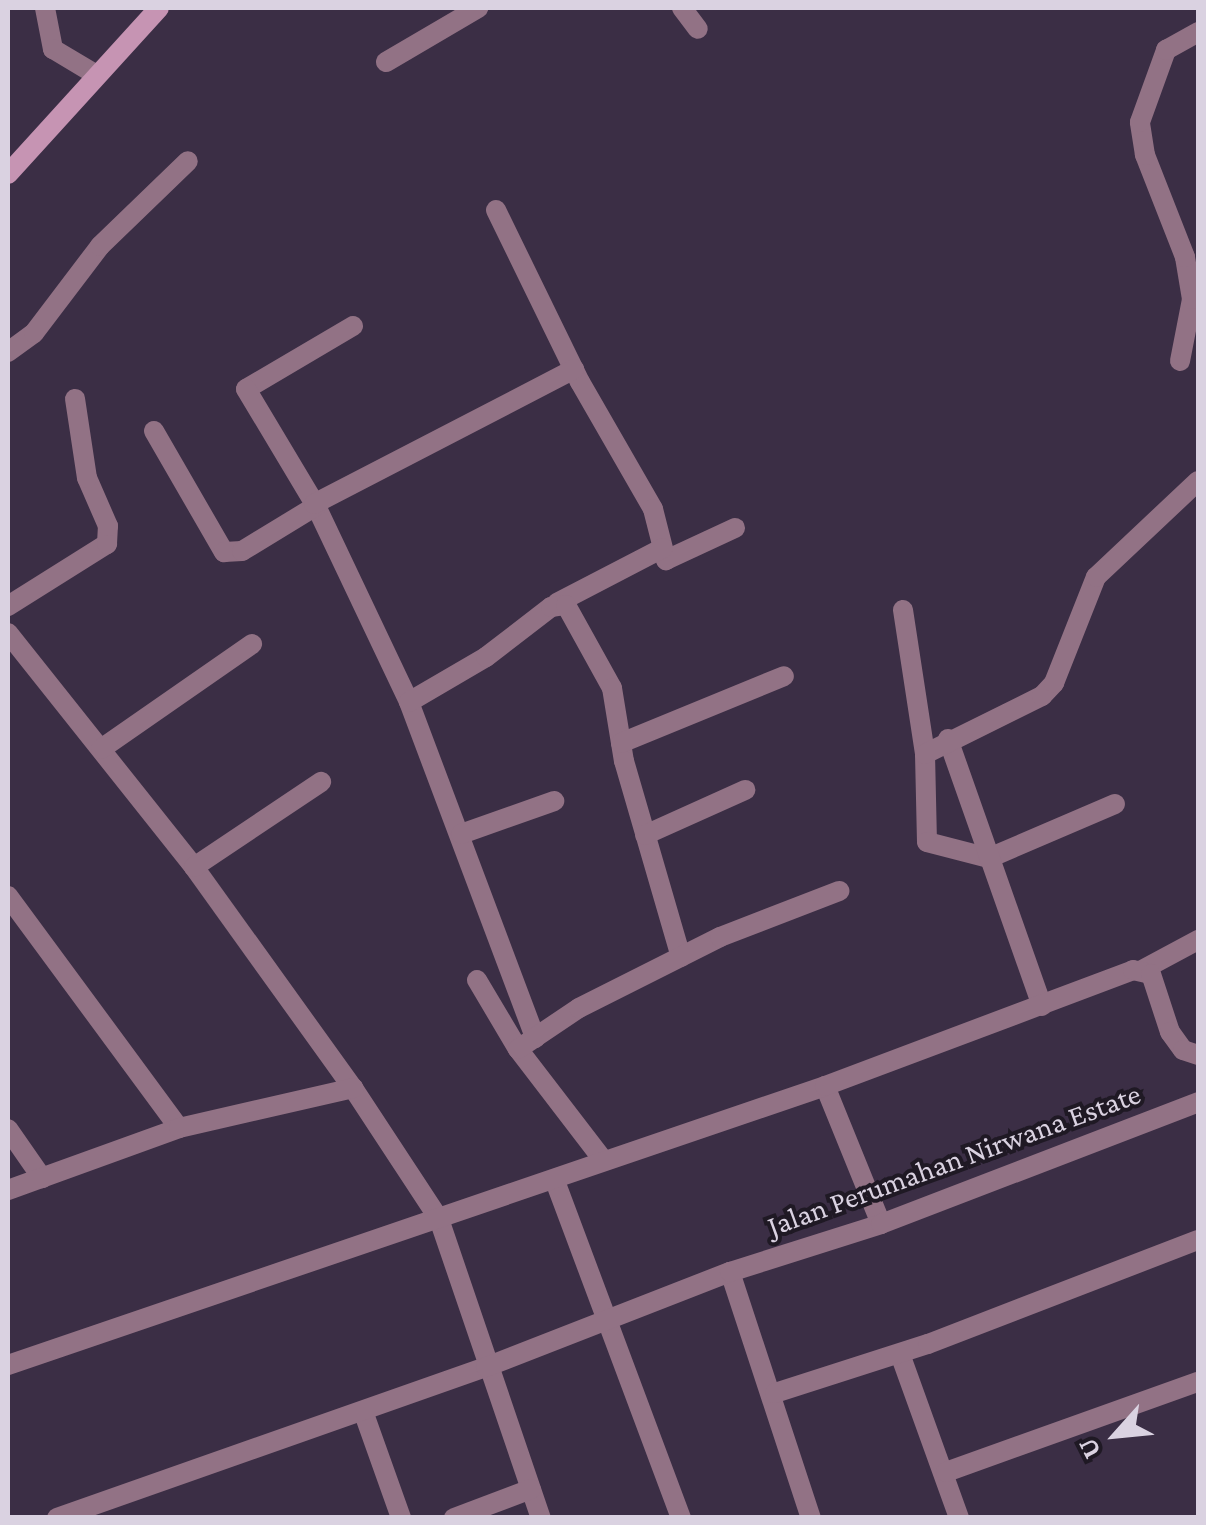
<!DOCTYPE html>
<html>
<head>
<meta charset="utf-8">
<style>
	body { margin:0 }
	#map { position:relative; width:1206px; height:1525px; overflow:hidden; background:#3b2e45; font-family:"Crimson Pro",serif }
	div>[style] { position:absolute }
	.minor>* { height:20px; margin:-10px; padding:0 10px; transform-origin:10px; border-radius:10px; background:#927285 }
	.secondary>* { height:20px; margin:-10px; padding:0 10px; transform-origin:10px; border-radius:10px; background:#c694b3 }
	span { translate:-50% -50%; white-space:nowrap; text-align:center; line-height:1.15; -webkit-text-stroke:8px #1f1924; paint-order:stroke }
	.street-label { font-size:30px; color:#dad2e1 }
	.frame { position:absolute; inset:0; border:10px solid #dad2e1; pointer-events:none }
	.north { position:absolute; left:1066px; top:1385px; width:100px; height:100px; -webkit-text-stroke:8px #1f1924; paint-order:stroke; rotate:243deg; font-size:28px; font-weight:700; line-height:40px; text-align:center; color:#dad2e1 }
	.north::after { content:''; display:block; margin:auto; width:35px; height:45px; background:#dad2e1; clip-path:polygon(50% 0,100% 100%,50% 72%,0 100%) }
</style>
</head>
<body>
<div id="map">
	<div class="minor">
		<i style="left:45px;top:8px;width:42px;rotate:79deg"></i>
		<i style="left:53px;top:49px;width:49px;rotate:30.8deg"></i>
		<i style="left:682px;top:8px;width:26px;rotate:53deg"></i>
		<i style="left:386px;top:62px;width:107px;rotate:-30.4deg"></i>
		<i style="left:496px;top:210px;width:191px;rotate:64deg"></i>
		<i style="left:580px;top:382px;width:146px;rotate:60.1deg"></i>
		<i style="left:653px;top:509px;width:53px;rotate:75.7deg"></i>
		<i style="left:666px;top:560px;width:76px;rotate:-24.9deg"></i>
		<i style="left:353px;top:326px;width:124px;rotate:149.5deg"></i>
		<i style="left:246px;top:389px;width:136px;rotate:59.1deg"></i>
		<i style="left:316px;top:506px;width:217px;rotate:64.6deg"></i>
		<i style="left:409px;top:702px;width:359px;rotate:69.4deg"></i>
		<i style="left:8px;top:352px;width:32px;rotate:-36deg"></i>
		<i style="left:34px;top:333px;width:109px;rotate:-52.8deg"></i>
		<i style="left:100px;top:246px;width:122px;rotate:-44deg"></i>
		<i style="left:1180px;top:361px;width:63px;rotate:-79deg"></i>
		<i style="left:1192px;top:299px;width:43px;rotate:-99.5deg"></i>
		<i style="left:1185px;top:257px;width:110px;rotate:-111.4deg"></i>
		<i style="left:1145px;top:155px;width:33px;rotate:-99deg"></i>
		<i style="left:1140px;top:122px;width:77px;rotate:-70.1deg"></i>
		<i style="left:1166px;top:50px;width:37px;rotate:-29deg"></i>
		<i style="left:154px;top:431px;width:140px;rotate:60deg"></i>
		<i style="left:224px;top:552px;width:18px;rotate:-3deg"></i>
		<i style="left:242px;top:551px;width:87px;rotate:-31.3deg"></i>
		<i style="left:314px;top:504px;width:293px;rotate:-27.4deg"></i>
		<i style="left:557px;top:603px;width:119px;rotate:-27.4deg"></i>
		<i style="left:8px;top:606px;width:117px;rotate:-32.1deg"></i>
		<i style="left:107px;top:544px;width:18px;rotate:-87deg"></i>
		<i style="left:108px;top:526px;width:52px;rotate:-113.6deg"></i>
		<i style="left:87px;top:478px;width:80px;rotate:-98.6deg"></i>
		<i style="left:903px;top:610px;width:146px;rotate:81.3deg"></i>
		<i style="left:925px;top:754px;width:88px;rotate:88.7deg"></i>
		<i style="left:927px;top:842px;width:64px;rotate:14.5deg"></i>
		<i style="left:989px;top:858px;width:137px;rotate:-23.2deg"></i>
		<i style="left:8px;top:633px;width:299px;rotate:51.5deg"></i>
		<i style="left:194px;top:867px;width:272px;rotate:54.3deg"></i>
		<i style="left:353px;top:1088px;width:157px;rotate:56.7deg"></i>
		<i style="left:439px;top:1219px;width:316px;rotate:71.2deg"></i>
		<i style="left:409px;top:702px;width:89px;rotate:-30.3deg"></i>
		<i style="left:486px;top:657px;width:82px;rotate:-37.6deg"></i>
		<i style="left:551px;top:607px;width:15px;rotate:-8deg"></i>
		<i style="left:566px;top:605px;width:95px;rotate:61deg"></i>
		<i style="left:612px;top:688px;width:74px;rotate:80.7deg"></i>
		<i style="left:624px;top:761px;width:204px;rotate:73.8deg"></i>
		<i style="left:948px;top:739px;width:283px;rotate:70.6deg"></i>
		<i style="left:621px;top:743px;width:176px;rotate:-22.3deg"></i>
		<i style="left:101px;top:749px;width:184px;rotate:-34.8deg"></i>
		<i style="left:925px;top:754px;width:131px;rotate:-26.4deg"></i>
		<i style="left:1042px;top:696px;width:18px;rotate:-47deg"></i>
		<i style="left:1054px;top:683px;width:114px;rotate:-68.4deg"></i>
		<i style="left:1096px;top:577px;width:140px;rotate:-43.3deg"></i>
		<i style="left:461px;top:834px;width:99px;rotate:-19.5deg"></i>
		<i style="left:645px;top:835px;width:110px;rotate:-24.2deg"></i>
		<i style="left:194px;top:867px;width:153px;rotate:-33.8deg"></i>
		<i style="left:8px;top:896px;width:288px;rotate:53.6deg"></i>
		<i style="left:1142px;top:970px;width:64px;rotate:-28.2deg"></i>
		<i style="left:477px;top:980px;width:80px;rotate:59.3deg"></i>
		<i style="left:518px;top:1049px;width:141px;rotate:52.5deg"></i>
		<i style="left:518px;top:1049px;width:73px;rotate:-33.9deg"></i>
		<i style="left:579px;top:1008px;width:158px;rotate:-26.7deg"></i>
		<i style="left:720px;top:937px;width:128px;rotate:-21.1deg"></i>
		<i style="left:825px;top:1086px;width:149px;rotate:67.9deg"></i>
		<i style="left:8px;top:1129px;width:60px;rotate:55.2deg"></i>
		<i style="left:555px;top:1181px;width:360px;rotate:69.5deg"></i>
		<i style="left:8px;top:1190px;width:182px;rotate:-19.9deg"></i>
		<i style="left:179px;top:1128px;width:179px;rotate:-12.9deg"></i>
		<i style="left:730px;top:1272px;width:259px;rotate:71.8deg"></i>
		<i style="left:900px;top:1354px;width:174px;rotate:70.2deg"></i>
		<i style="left:8px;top:1365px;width:863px;rotate:-18.85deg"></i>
		<i style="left:825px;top:1086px;width:329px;rotate:-20.6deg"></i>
		<i style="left:1133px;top:970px;width:18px;rotate:13deg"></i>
		<i style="left:1151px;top:974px;width:61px;rotate:71.9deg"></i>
		<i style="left:1170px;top:1032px;width:22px;rotate:54deg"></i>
		<i style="left:1183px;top:1050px;width:16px;rotate:18deg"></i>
		<i style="left:775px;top:1393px;width:161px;rotate:-17.8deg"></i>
		<i style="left:928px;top:1344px;width:289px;rotate:-21.1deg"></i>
		<i style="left:363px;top:1411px;width:114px;rotate:70.4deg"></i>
		<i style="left:946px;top:1472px;width:268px;rotate:-19.7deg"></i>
		<i style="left:57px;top:1518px;width:455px;rotate:-19.4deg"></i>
		<i style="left:486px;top:1367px;width:262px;rotate:-21.3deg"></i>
		<i style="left:730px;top:1272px;width:158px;rotate:-17.6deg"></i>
		<i style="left:881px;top:1224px;width:340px;rotate:-21deg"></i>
		<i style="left:454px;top:1518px;width:82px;rotate:-20.6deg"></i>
	</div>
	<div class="secondary">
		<i style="left:8px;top:174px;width:224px;rotate:-47.7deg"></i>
	</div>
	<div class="street-label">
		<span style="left:954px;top:1160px;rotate:-20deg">Jalan Perumahan Nirwana Estate</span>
	</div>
	<div class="frame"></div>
	<div class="north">U</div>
</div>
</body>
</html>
